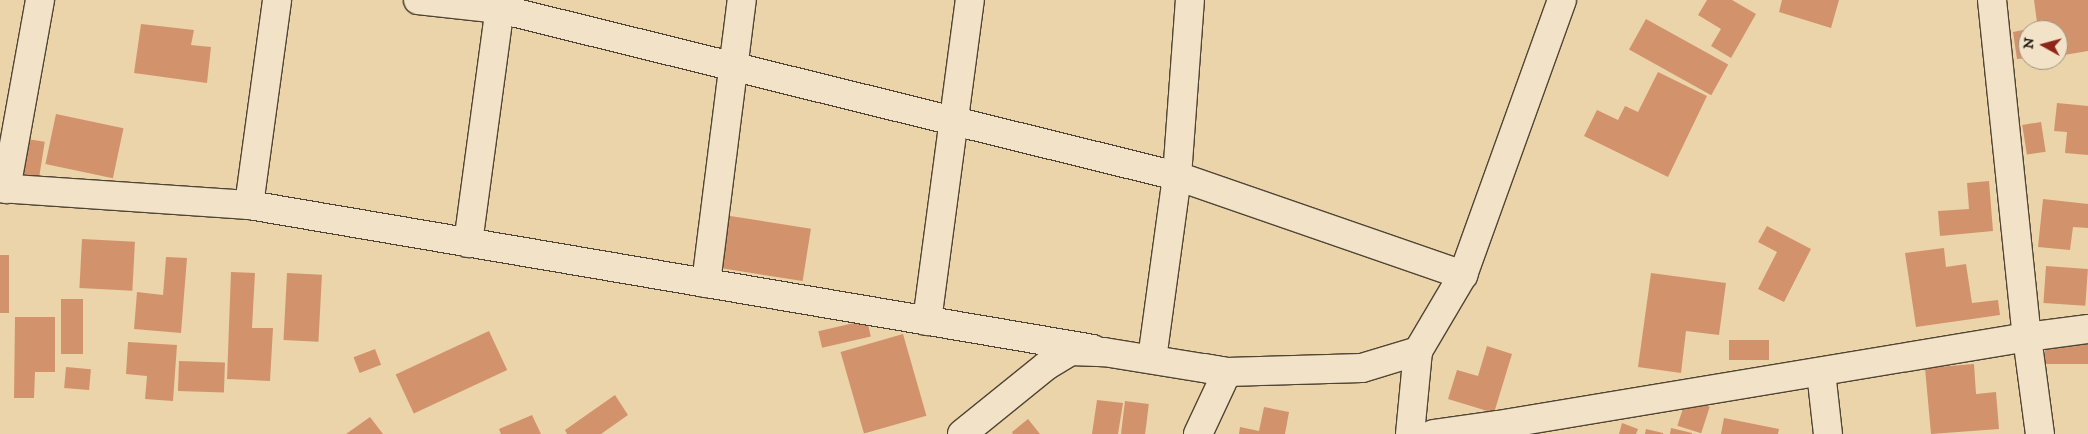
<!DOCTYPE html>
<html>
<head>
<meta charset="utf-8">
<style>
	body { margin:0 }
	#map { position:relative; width:2088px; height:434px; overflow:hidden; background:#ebd4aa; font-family:"IM FELL DW Pica",serif }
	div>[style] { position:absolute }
	.building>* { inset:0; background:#d2936c; transform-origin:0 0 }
	.roads { filter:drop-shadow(1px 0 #504534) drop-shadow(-1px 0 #504534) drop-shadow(0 1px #504534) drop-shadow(0 -1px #504534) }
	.minor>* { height:28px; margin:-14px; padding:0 14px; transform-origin:14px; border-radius:14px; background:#f2e3c8 }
	.tertiary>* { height:28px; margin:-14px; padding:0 14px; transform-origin:14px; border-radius:14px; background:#f2e3c8 }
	span { translate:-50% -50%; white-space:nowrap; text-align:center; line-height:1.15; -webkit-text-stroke:4px #f2e3c8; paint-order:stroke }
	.north { position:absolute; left:2018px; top:20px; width:50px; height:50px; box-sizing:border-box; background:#f2e3c8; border:1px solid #9d917d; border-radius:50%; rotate:277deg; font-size:14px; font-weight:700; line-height:20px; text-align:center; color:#1d150d }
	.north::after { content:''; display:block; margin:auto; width:18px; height:22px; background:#8f2418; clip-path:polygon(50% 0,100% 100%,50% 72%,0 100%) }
</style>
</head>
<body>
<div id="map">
	<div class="building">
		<i style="clip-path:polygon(1707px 0,1732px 0,1756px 14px,1731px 58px,1711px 46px,1721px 29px,1698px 15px)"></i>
		<i style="clip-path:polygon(1782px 0,1839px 0,1831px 28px,1779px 12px)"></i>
		<i style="clip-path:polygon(2034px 0,2088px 0,2088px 51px,2058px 56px,2058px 30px,2038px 30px)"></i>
		<i style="left:1646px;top:19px;width:94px;height:35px;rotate:29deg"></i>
		<i style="clip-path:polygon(141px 24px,194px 30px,191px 45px,211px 47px,207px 83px,134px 73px)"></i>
		<i style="clip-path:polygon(2028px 29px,2028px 58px,2017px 59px,2013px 32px)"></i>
		<i style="clip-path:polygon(1658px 72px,1707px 96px,1668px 177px,1584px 136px,1597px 110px,1618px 120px,1625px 106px,1638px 112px)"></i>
		<i style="clip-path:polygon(2057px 103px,2088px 106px,2088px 155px,2065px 153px,2067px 132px,2054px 131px)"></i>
		<i style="left:56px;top:114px;width:69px;height:51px;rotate:12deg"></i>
		<i style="left:2041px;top:122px;width:30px;height:19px;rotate:81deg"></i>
		<i style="left:27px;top:139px;width:18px;height:38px;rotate:9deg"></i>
		<i style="clip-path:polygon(1989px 181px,1993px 231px,1940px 236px,1938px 211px,1969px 209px,1967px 183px)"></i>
		<i style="clip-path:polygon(2043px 199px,2088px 204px,2088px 228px,2073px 227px,2070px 250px,2038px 247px)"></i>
		<i style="left:724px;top:215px;width:88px;height:53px;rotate:9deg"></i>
		<i style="clip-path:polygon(1767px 226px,1811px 249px,1784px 302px,1758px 289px,1777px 252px,1758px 242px)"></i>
		<i style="left:82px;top:239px;width:53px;height:49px;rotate:3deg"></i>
		<i style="clip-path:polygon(1944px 248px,1946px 267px,1966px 264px,1972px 303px,1998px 300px,2000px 315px,1916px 327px,1905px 253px)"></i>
		<i style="left:0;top:255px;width:9px;height:58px"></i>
		<i style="clip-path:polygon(166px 257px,187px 258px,181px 333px,134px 329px,137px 292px,163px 295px)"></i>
		<i style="left:2046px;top:266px;width:42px;height:37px;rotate:4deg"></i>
		<i style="clip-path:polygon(231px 272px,255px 273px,252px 328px,273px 328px,270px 381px,227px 379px)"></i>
		<i style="left:287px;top:273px;width:35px;height:67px;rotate:3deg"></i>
		<i style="clip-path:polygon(1651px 273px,1726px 283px,1719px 335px,1686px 331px,1681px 373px,1638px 367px)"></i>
		<i style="left:61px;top:299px;width:22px;height:55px"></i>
		<i style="clip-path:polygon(15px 317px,55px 317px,55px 372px,35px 372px,34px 398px,14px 398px)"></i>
		<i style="left:867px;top:320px;width:17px;height:50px;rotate:77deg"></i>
		<i style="left:489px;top:331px;width:43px;height:103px;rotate:65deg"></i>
		<i style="left:903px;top:334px;width:85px;height:65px;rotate:74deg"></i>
		<i style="left:1729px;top:340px;width:40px;height:20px"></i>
		<i style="left:2088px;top:340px;width:24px;height:43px;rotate:90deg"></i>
		<i style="clip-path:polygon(128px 342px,177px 345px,173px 401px,145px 399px,147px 376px,126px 374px)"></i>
		<i style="clip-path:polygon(1487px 346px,1512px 354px,1494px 413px,1448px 399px,1457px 370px,1478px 376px)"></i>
		<i style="left:375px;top:349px;width:17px;height:23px;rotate:69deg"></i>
		<i style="left:179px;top:361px;width:46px;height:30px;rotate:2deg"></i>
		<i style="clip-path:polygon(1974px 364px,1976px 394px,1996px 392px,1999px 429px,1931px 434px,1925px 368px)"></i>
		<i style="left:66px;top:367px;width:25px;height:21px;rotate:5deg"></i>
		<i style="clip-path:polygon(615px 395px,628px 415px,601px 434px,567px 434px,565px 430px)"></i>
		<i style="left:1686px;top:399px;width:25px;height:28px;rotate:18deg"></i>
		<i style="clip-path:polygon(1097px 400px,1123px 403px,1118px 434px,1092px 434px)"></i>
		<i style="left:1125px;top:401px;width:24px;height:33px;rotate:7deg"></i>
		<i style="clip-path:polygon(1264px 407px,1289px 412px,1285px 434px,1239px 434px,1240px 427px,1259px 431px)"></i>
		<i style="clip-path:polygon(532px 415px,541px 434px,501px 434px,499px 429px)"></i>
		<i style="clip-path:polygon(370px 417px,383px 434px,346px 434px)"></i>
		<i style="clip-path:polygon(1724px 418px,1779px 429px,1778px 434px,1721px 434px)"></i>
		<i style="clip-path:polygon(1028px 419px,1040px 434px,1013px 434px,1012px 432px)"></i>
		<i style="clip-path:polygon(1622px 423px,1638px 429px,1636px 434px,1619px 434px)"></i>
		<i style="clip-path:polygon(1671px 428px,1692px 433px,1692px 434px,1670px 434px)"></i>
		<i style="clip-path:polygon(1646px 429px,1663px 433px,1663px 434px,1645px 434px)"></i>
	</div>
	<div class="roads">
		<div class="minor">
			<i style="left:418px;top:0;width:82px;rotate:6.3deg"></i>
			<i style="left:500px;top:9px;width:697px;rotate:13.86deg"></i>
			<i style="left:1177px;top:176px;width:303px;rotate:19.1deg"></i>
			<i style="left:1992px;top:0;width:339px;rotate:84.1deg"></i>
			<i style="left:2027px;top:337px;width:98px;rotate:82.4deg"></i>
			<i style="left:0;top:188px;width:250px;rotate:3.9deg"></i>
			<i style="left:249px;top:205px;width:856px;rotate:9.68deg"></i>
			<i style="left:6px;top:189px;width:192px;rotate:-79.8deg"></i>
			<i style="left:249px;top:205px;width:207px;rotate:-82.2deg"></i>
			<i style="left:468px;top:243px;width:245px;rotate:-82.3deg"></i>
			<i style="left:706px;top:283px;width:285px;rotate:-82.8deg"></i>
			<i style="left:927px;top:321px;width:324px;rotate:-82.4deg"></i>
			<i style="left:1152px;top:359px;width:185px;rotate:-82.2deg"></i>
			<i style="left:1177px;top:176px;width:176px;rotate:-85.8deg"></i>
			<i style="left:1821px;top:372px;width:62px;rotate:83.6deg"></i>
			<i style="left:1198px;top:434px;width:68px;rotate:-64.9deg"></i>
			<i style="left:1227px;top:372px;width:23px;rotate:-170deg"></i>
			<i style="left:1410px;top:434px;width:83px;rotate:-84.5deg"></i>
			<i style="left:1433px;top:434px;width:66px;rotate:-7.9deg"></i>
			<i style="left:1498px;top:425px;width:536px;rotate:-9.44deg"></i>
			<i style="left:2027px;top:337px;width:62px;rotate:-7.5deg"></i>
		</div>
		<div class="tertiary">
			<i style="left:962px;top:434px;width:108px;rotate:-39deg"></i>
			<i style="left:1046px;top:366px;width:29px;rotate:-31deg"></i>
			<i style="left:1071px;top:351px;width:33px;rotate:2deg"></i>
			<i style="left:1104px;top:352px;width:125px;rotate:9.2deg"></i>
			<i style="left:1227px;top:372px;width:135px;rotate:-1.7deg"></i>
			<i style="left:1362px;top:368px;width:59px;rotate:-16.9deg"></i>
			<i style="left:1418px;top:351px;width:88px;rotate:-59.4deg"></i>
			<i style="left:1463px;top:275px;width:292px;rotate:-70.2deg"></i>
		</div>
	</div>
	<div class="north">N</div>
</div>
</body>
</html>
